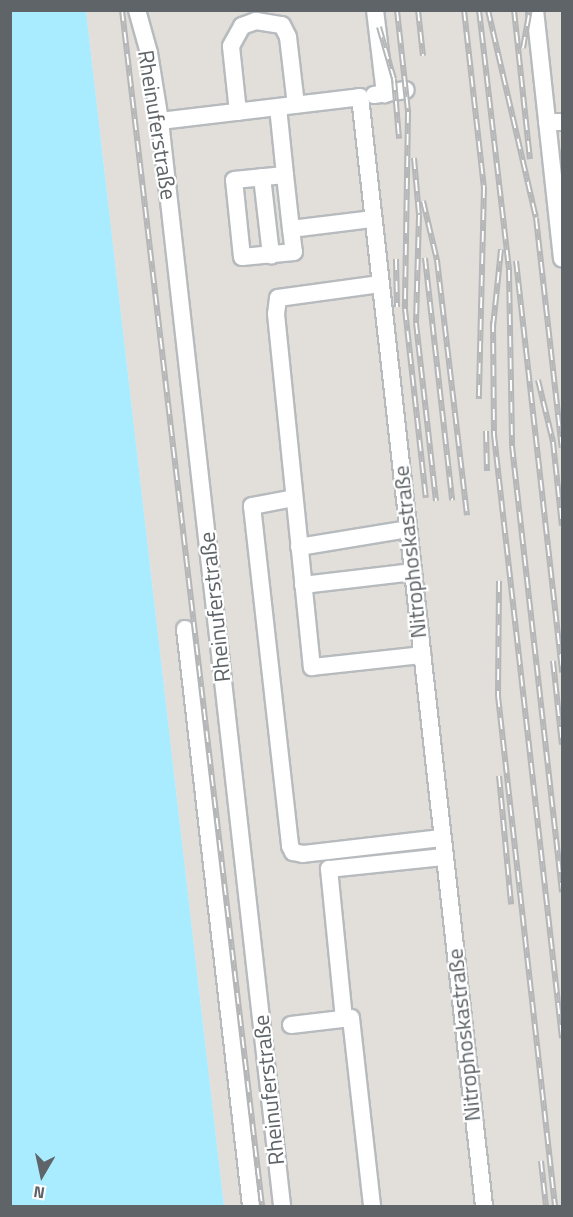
<!DOCTYPE html>
<html>
<head>
<meta charset="utf-8">
<style>
	body { margin:0 }
	#map { position:relative; width:573px; height:1217px; overflow:hidden; background:#f1ede7; font-family:"Titillium Web",sans-serif }
	div>[style] { position:absolute }
	.industrial>* { inset:0; background:#e2dfdb }
	.water>* { inset:0; background:#a9ebff }
	.roads { filter:drop-shadow(2px 0 #b7bbbe) drop-shadow(-2px 0 #b7bbbe) drop-shadow(0 2px #b7bbbe) drop-shadow(0 -2px #b7bbbe) }
	.minor>* { height:16px; margin:-8px; padding:0 8px; transform-origin:8px; border-radius:8px; background:#fff }
	.rail>* { height:6px; margin-top:-3px; transform-origin:0; background:repeating-linear-gradient(90deg,#fff 0 11px,#b5b6b7 0 22px); box-sizing:border-box; border-block:2px solid #b5b6b7 }
	span { translate:-50% -50%; white-space:nowrap; text-align:center; line-height:1.15; -webkit-text-stroke:4.5px #fff; paint-order:stroke }
	.street-label { font-size:22px; color:#5e6468 }
	.frame { position:absolute; inset:0; border:12px solid #5e6468; pointer-events:none }
	.north { position:absolute; left:12px; top:1145px; width:60px; height:60px; -webkit-text-stroke:4px #fff; paint-order:stroke; rotate:189deg; font-size:16px; font-weight:700; line-height:24px; text-align:center; color:#5e6468 }
	.north::after { content:''; display:block; margin:auto; width:21px; height:27px; background:#5e6468; clip-path:polygon(50% 0,100% 100%,50% 72%,0 100%) }
</style>
</head>
<body>
<div id="map">
	<div class="industrial">
		<i style="clip-path:polygon(86px 11px,562px 11px,562px 1206px,224px 1206px)"></i>
	</div>
	<div class="water">
		<i style="clip-path:polygon(10px 11px,86px 11px,224px 1206px,11px 1206px)"></i>
	</div>
	<div class="roads">
		<div class="minor">
			<i style="left:137px;top:10px;width:45px;rotate:74.4deg"></i>
			<i style="left:149px;top:53px;width:69px;rotate:80.8deg"></i>
			<i style="left:160px;top:121px;width:1092px;rotate:83.58deg"></i>
			<i style="left:375px;top:10px;width:85px;rotate:83.2deg"></i>
			<i style="left:535px;top:10px;width:250px;rotate:83.8deg"></i>
			<i style="left:374px;top:95px;width:32px;rotate:-9deg"></i>
			<i style="left:278px;top:107px;width:68px;rotate:84.1deg"></i>
			<i style="left:285px;top:175px;width:54px;rotate:83.7deg"></i>
			<i style="left:291px;top:229px;width:23px;rotate:83deg"></i>
			<i style="left:294px;top:252px;width:52px;rotate:174.5deg"></i>
			<i style="left:242px;top:257px;width:77px;rotate:-95.9deg"></i>
			<i style="left:234px;top:180px;width:51px;rotate:-5.6deg"></i>
			<i style="left:238px;top:112px;width:66px;rotate:-96.1deg"></i>
			<i style="left:231px;top:46px;width:23px;rotate:-61deg"></i>
			<i style="left:242px;top:26px;width:15px;rotate:-20deg"></i>
			<i style="left:256px;top:21px;width:26px;rotate:9deg"></i>
			<i style="left:282px;top:25px;width:13px;rotate:63deg"></i>
			<i style="left:288px;top:37px;width:68px;rotate:83.3deg"></i>
			<i style="left:160px;top:121px;width:201px;rotate:-6.8deg"></i>
			<i style="left:360px;top:97px;width:1116px;rotate:83.62deg"></i>
			<i style="left:547px;top:122px;width:15px"></i>
			<i style="left:262px;top:177px;width:79px;rotate:83.4deg"></i>
			<i style="left:291px;top:229px;width:83px;rotate:-7deg"></i>
			<i style="left:380px;top:284px;width:103px;rotate:172.2deg"></i>
			<i style="left:278px;top:298px;width:16px;rotate:97deg"></i>
			<i style="left:276px;top:314px;width:355px;rotate:84.2deg"></i>
			<i style="left:312px;top:667px;width:111px;rotate:-6.2deg"></i>
			<i style="left:294px;top:498px;width:43px;rotate:169.2deg"></i>
			<i style="left:252px;top:506px;width:342px;rotate:83.6deg"></i>
			<i style="left:290px;top:846px;width:7px;rotate:63deg"></i>
			<i style="left:293px;top:852px;width:10px;rotate:11deg"></i>
			<i style="left:303px;top:854px;width:140px;rotate:-6.6deg"></i>
			<i style="left:299px;top:547px;width:110px;rotate:-9.4deg"></i>
			<i style="left:303px;top:585px;width:111px;rotate:-6.7deg"></i>
			<i style="left:185px;top:629px;width:581px;rotate:83.47deg"></i>
			<i style="left:344px;top:1019px;width:151px;rotate:-95.7deg"></i>
			<i style="left:329px;top:869px;width:116px;rotate:-6deg"></i>
			<i style="left:291px;top:1025px;width:60px;rotate:-6.7deg"></i>
			<i style="left:351px;top:1018px;width:189px;rotate:83.6deg"></i>
		</div>
	</div>
	<div class="rail">
		<i style="left:122px;top:10px;width:1204px;rotate:83.32deg"></i>
		<i style="left:397px;top:10px;width:103px;rotate:83.8deg"></i>
		<i style="left:408px;top:112px;width:197px;rotate:90.9deg"></i>
		<i style="left:405px;top:309px;width:190px;rotate:83.7deg"></i>
		<i style="left:418px;top:10px;width:46px;rotate:83.8deg"></i>
		<i style="left:464px;top:10px;width:178px;rotate:83.6deg"></i>
		<i style="left:484px;top:187px;width:212px;rotate:91.4deg"></i>
		<i style="left:479px;top:10px;width:262px;rotate:83.4deg"></i>
		<i style="left:509px;top:270px;width:176px;rotate:89deg"></i>
		<i style="left:512px;top:446px;width:449px;rotate:83.6deg"></i>
		<i style="left:488px;top:10px;width:213px;rotate:77deg"></i>
		<i style="left:536px;top:218px;width:231px;rotate:83.6deg"></i>
		<i style="left:514px;top:10px;width:150px;rotate:83.9deg"></i>
		<i style="left:379px;top:27px;width:54px;rotate:73.9deg"></i>
		<i style="left:394px;top:79px;width:60px;rotate:85.2deg"></i>
		<i style="left:523px;top:48px;width:39px;rotate:-80deg"></i>
		<i style="left:414px;top:158px;width:57px;rotate:85deg"></i>
		<i style="left:419px;top:215px;width:108px;rotate:91.6deg"></i>
		<i style="left:416px;top:323px;width:179px;rotate:83.6deg"></i>
		<i style="left:423px;top:201px;width:61px;rotate:76.7deg"></i>
		<i style="left:437px;top:260px;width:257px;rotate:83.3deg"></i>
		<i style="left:425px;top:258px;width:244px;rotate:83.6deg"></i>
		<i style="left:396px;top:259px;width:48px;rotate:88.8deg"></i>
		<i style="left:516px;top:261px;width:414px;rotate:83.6deg"></i>
		<i style="left:493px;top:321px;width:114px;rotate:89.5deg"></i>
		<i style="left:494px;top:435px;width:607px;rotate:83.57deg"></i>
		<i style="left:493px;top:327px;width:78px;rotate:-84.1deg"></i>
		<i style="left:538px;top:380px;width:64px;rotate:76.4deg"></i>
		<i style="left:553px;top:442px;width:84px;rotate:83.9deg"></i>
		<i style="left:486px;top:431px;width:40px;rotate:88.6deg"></i>
		<i style="left:499px;top:581px;width:115px;rotate:90.5deg"></i>
		<i style="left:498px;top:696px;width:513px;rotate:83.62deg"></i>
		<i style="left:553px;top:661px;width:84px;rotate:83.9deg"></i>
		<i style="left:499px;top:776px;width:129px;rotate:84.6deg"></i>
		<i style="left:541px;top:1161px;width:45px;rotate:83.7deg"></i>
	</div>
	<div class="street-label">
		<span style="left:157px;top:125px;rotate:81deg">Rheinuferstraße</span>
		<span style="left:410px;top:552px;rotate:-96deg">Nitrophoskastraße</span>
		<span style="left:215px;top:607px;rotate:-96deg">Rheinuferstraße</span>
		<span style="left:464px;top:1035px;rotate:-96deg">Nitrophoskastraße</span>
		<span style="left:269px;top:1090px;rotate:-96deg">Rheinuferstraße</span>
	</div>
	<div class="frame"></div>
	<div class="north">N</div>
</div>
</body>
</html>
